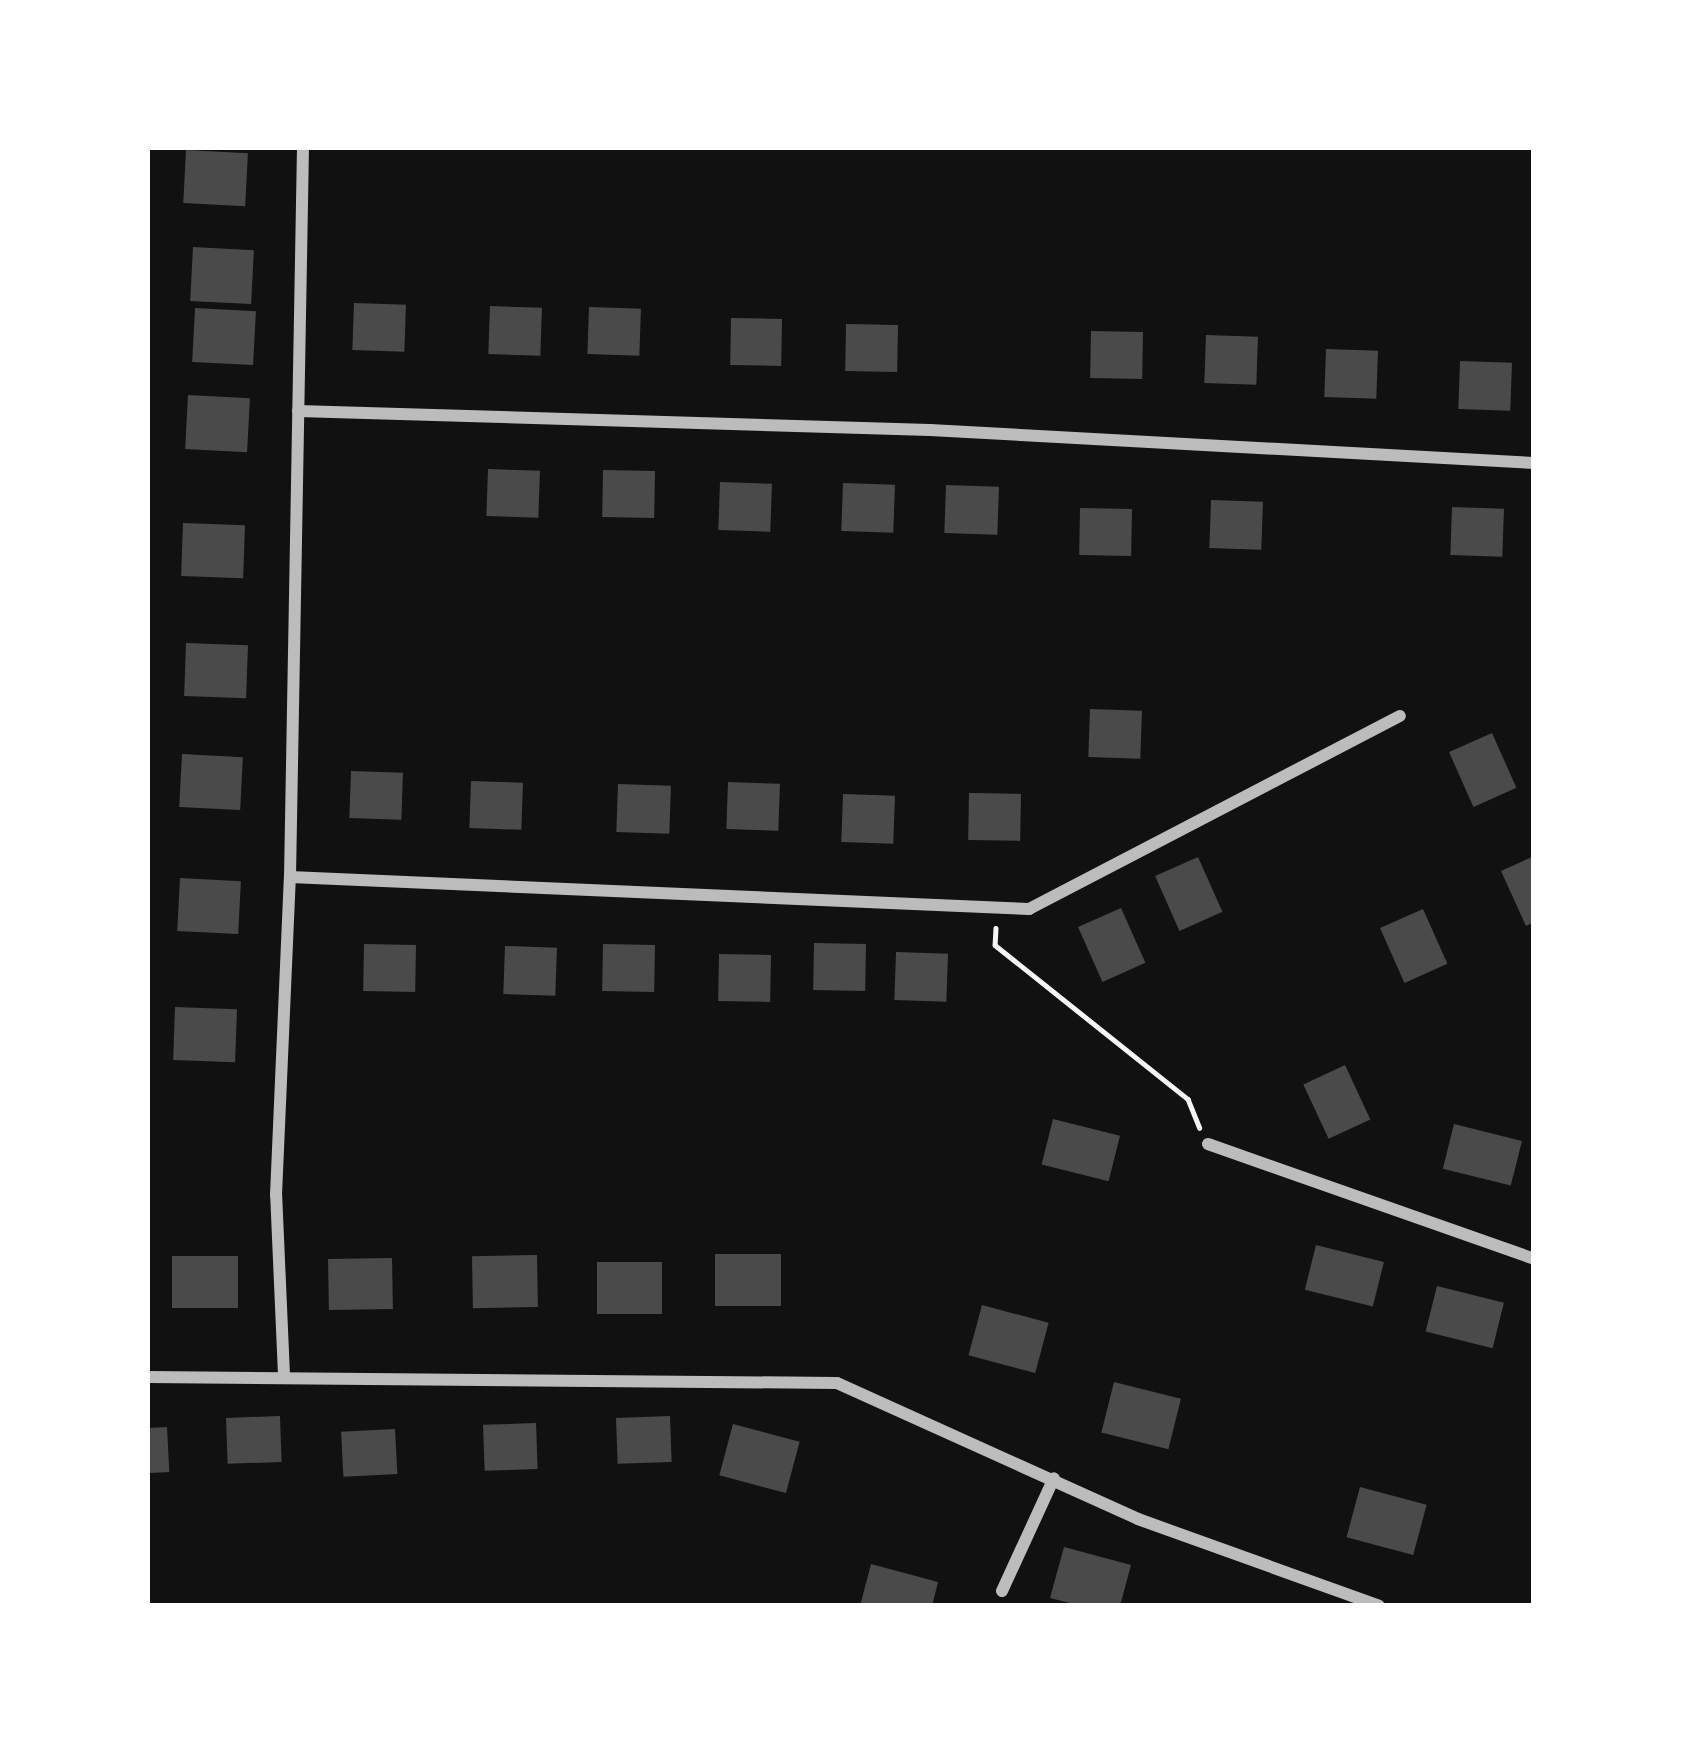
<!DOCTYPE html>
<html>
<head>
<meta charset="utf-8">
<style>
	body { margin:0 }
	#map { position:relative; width:1681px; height:1753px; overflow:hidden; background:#111; font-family:Helvetica,sans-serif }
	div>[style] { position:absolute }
	.building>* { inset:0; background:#4a4a4a; transform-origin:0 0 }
	.path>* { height:4.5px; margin:-2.25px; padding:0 2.25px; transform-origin:2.25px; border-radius:2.25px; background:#f5f5f5 }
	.minor>* { height:12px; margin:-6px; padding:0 6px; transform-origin:6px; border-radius:6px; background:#bcbcbc }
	span { translate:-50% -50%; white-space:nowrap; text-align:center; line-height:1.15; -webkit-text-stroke:9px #fff; paint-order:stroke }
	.frame { position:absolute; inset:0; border:150px solid #fff; pointer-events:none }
</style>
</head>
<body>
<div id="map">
	<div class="building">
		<i style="left:186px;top:150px;width:62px;height:53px;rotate:3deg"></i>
		<i style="left:193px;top:247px;width:61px;height:54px;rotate:3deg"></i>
		<i style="left:354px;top:303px;width:52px;height:47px;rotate:2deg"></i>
		<i style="left:490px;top:306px;width:52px;height:48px;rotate:2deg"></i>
		<i style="left:589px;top:307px;width:52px;height:47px;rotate:2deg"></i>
		<i style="left:195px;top:308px;width:61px;height:54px;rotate:3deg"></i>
		<i style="left:731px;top:318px;width:51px;height:47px;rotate:1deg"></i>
		<i style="left:846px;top:324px;width:52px;height:47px;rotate:1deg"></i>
		<i style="left:1091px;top:331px;width:52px;height:47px;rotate:1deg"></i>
		<i style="left:1206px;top:335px;width:52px;height:48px;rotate:2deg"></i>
		<i style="left:1326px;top:349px;width:52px;height:48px;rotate:2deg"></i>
		<i style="left:1460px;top:361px;width:52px;height:48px;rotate:2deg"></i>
		<i style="left:188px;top:395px;width:62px;height:54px;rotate:3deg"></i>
		<i style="left:488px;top:469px;width:52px;height:47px;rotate:2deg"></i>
		<i style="left:603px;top:470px;width:52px;height:47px;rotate:1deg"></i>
		<i style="left:720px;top:482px;width:52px;height:48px;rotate:2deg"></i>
		<i style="left:843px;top:483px;width:52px;height:48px;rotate:2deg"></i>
		<i style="left:946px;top:485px;width:53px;height:48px;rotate:2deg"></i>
		<i style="left:1211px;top:500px;width:52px;height:48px;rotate:2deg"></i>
		<i style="left:1452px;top:507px;width:52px;height:48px;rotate:2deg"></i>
		<i style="left:1080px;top:508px;width:52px;height:47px;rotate:1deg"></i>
		<i style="left:183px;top:523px;width:62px;height:53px;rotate:2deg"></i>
		<i style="left:186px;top:643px;width:62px;height:53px;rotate:2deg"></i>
		<i style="left:1090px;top:709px;width:52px;height:48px;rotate:2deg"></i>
		<i style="left:1492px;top:733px;width:60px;height:47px;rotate:66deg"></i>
		<i style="left:182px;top:754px;width:61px;height:53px;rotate:3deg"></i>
		<i style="left:351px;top:771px;width:52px;height:47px;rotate:2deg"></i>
		<i style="left:471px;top:781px;width:52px;height:47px;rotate:2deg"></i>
		<i style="left:728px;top:782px;width:52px;height:47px;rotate:2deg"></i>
		<i style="left:618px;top:784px;width:53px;height:48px;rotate:2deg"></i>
		<i style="left:969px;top:793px;width:52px;height:47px;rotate:1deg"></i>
		<i style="left:843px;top:794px;width:52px;height:48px;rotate:2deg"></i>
		<i style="clip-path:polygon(1534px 856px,1534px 922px,1526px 926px,1501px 871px)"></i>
		<i style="left:1198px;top:857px;width:60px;height:47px;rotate:66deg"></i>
		<i style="left:180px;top:878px;width:61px;height:53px;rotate:3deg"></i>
		<i style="left:1121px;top:908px;width:60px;height:47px;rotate:66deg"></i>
		<i style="left:1423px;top:909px;width:60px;height:47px;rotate:66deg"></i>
		<i style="left:814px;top:943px;width:52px;height:47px;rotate:1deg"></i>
		<i style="left:364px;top:944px;width:52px;height:47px;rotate:1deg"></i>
		<i style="left:603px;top:944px;width:52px;height:47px;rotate:1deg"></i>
		<i style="left:505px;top:946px;width:52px;height:48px;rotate:2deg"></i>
		<i style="left:896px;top:952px;width:52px;height:48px;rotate:2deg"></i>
		<i style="left:719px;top:954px;width:52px;height:47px;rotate:1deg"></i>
		<i style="left:175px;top:1007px;width:62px;height:53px;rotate:2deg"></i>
		<i style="left:1345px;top:1065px;width:60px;height:46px;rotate:65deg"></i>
		<i style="left:1053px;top:1119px;width:69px;height:47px;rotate:14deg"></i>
		<i style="left:1454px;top:1124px;width:70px;height:46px;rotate:14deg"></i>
		<i style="left:1316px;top:1245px;width:70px;height:46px;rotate:14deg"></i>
		<i style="left:781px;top:1254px;width:52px;height:66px;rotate:90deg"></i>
		<i style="left:537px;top:1255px;width:52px;height:65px;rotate:89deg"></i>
		<i style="left:238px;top:1256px;width:52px;height:66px;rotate:90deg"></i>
		<i style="left:392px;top:1258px;width:51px;height:64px;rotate:89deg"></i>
		<i style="left:662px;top:1262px;width:52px;height:65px;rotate:90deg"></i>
		<i style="left:1437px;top:1286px;width:69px;height:47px;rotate:14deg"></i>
		<i style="left:982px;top:1305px;width:69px;height:52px;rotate:15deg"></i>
		<i style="left:1114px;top:1382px;width:69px;height:52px;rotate:14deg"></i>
		<i style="left:280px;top:1416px;width:46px;height:54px;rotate:88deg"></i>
		<i style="left:670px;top:1416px;width:46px;height:54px;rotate:88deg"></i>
		<i style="left:536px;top:1423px;width:46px;height:53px;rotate:88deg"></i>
		<i style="left:733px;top:1424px;width:69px;height:53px;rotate:15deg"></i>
		<i style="left:167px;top:1427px;width:45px;height:20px;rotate:87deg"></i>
		<i style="left:395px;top:1429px;width:45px;height:54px;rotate:87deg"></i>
		<i style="left:1360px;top:1487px;width:69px;height:52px;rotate:15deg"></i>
		<i style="clip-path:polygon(1064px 1547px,1131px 1565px,1120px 1606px,1082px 1606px,1050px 1598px)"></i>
		<i style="clip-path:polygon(871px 1564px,938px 1582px,932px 1606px,860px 1606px)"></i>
	</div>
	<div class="path">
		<i style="left:996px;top:928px;width:17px;rotate:93deg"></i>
		<i style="left:995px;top:945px;width:247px;rotate:38.6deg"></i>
		<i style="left:1188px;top:1099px;width:31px;rotate:68deg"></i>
	</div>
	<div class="minor">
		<i style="left:298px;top:411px;width:632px;rotate:1.72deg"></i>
		<i style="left:930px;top:430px;width:605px;rotate:3.13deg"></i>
		<i style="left:290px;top:877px;width:740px;rotate:2.48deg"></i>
		<i style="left:1029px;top:909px;width:418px;rotate:-27.5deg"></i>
		<i style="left:1208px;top:1144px;width:346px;rotate:19.4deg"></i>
		<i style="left:284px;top:1375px;width:180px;rotate:-92.5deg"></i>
		<i style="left:276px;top:1195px;width:318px;rotate:-87.5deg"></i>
		<i style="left:290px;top:877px;width:730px;rotate:-88.98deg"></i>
		<i style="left:147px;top:1377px;width:690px;rotate:0.5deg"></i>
		<i style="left:837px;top:1383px;width:330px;rotate:24.3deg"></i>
		<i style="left:1138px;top:1519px;width:256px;rotate:19.8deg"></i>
		<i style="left:1002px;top:1591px;width:124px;rotate:-65.3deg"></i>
	</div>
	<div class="frame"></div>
</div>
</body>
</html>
